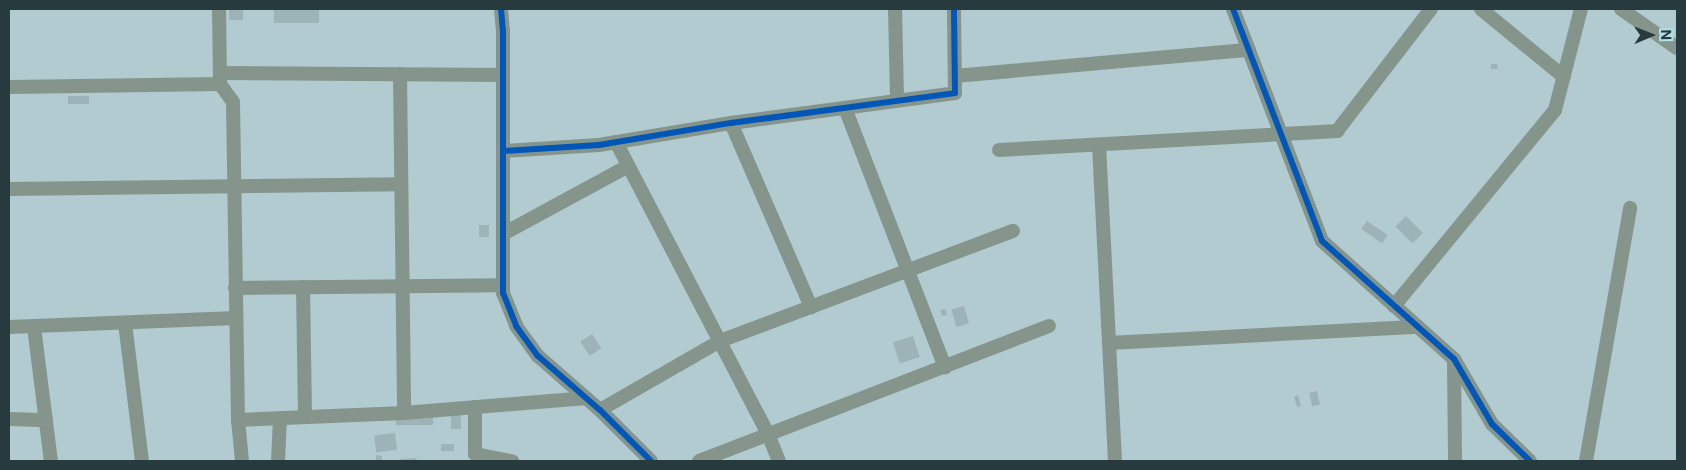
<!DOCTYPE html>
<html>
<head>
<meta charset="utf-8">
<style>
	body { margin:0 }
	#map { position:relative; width:1686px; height:470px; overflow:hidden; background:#b1cbd0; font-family:Inter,sans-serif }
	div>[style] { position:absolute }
	.building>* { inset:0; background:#9eb3b7; transform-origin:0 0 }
	.minor>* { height:14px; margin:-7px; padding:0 7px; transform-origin:7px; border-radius:7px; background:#85958c }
	.cycleway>* { height:6px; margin:-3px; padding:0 3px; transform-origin:3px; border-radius:3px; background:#0057b8 }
	span { translate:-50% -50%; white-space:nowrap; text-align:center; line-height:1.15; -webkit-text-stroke:4.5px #b0e1eb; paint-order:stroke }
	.frame { position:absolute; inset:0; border:10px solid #273b3e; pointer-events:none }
	.north { position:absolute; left:1626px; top:10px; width:50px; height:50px; -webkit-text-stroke:4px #b0e1eb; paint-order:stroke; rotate:89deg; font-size:14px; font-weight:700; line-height:20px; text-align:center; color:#273b3e }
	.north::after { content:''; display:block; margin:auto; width:18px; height:22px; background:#273b3e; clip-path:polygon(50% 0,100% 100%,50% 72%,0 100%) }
</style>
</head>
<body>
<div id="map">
	<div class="building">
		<i style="left:229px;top:9px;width:14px;height:11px"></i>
		<i style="left:274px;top:9px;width:45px;height:14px"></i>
		<i style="clip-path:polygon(1491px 64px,1497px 64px,1498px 69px,1491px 69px)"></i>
		<i style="left:68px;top:96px;width:21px;height:8px"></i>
		<i style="left:1406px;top:216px;width:24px;height:15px;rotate:45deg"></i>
		<i style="left:1367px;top:221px;width:25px;height:10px;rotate:34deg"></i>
		<i style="left:479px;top:225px;width:10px;height:12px"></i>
		<i style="left:964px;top:306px;width:18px;height:13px;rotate:74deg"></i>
		<i style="left:945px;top:309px;width:6px;height:5px;rotate:72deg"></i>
		<i style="left:592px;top:334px;width:17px;height:14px;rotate:57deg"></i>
		<i style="left:913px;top:336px;width:22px;height:21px;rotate:72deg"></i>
		<i style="left:1317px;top:391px;width:14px;height:8px;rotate:78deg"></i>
		<i style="clip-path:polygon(1298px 395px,1301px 406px,1297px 407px,1294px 397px)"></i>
		<i style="left:433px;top:415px;width:10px;height:37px;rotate:90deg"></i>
		<i style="left:451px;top:415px;width:10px;height:14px"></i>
		<i style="left:395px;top:433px;width:17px;height:21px;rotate:83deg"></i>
		<i style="left:441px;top:444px;width:13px;height:7px"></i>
		<i style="clip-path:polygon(376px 455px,382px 456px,382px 461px,376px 461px)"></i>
		<i style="clip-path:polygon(416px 458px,417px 461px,400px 461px,400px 459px)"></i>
	</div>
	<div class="minor">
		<i style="left:219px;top:9px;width:75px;rotate:89.2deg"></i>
		<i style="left:220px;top:84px;width:22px;rotate:54deg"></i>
		<i style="left:233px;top:102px;width:318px;rotate:89.1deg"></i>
		<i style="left:238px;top:420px;width:41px;rotate:84.4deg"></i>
		<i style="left:501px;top:9px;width:21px;rotate:85deg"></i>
		<i style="left:503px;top:30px;width:263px;rotate:90deg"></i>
		<i style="left:503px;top:293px;width:35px;rotate:68deg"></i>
		<i style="left:516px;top:326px;width:37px;rotate:54deg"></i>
		<i style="left:538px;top:356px;width:82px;rotate:41.1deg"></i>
		<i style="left:600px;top:410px;width:72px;rotate:45deg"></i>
		<i style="left:895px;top:9px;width:91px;rotate:88.7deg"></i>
		<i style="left:1233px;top:9px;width:248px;rotate:69deg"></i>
		<i style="left:1322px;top:241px;width:177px;rotate:41.8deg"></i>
		<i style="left:1454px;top:359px;width:75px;rotate:59.7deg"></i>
		<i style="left:1492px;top:424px;width:53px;rotate:44.2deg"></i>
		<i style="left:1481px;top:9px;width:107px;rotate:39.3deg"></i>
		<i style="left:1621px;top:9px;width:68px;rotate:34.9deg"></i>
		<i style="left:220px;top:73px;width:283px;rotate:0.4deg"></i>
		<i style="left:400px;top:74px;width:339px;rotate:89.3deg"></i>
		<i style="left:955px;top:76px;width:295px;rotate:-5.1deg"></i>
		<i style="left:9px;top:87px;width:211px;rotate:-0.8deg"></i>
		<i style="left:845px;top:108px;width:278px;rotate:68.9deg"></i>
		<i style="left:731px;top:123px;width:201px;rotate:66.5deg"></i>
		<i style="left:616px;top:142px;width:329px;rotate:62.5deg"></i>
		<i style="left:768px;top:434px;width:29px;rotate:68deg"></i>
		<i style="left:1099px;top:145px;width:316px;rotate:87.1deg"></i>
		<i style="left:999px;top:150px;width:339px;rotate:-3.2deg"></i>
		<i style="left:1337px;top:131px;width:154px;rotate:-52.4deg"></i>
		<i style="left:503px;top:151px;width:96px;rotate:-3.6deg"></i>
		<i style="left:599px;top:145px;width:134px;rotate:-9.5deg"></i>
		<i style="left:731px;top:123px;width:226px;rotate:-7.6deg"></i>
		<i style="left:955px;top:93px;width:84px;rotate:-90.7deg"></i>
		<i style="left:9px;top:189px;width:392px;rotate:-0.7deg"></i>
		<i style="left:503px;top:234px;width:142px;rotate:-28.5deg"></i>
		<i style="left:303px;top:287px;width:130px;rotate:89.1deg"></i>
		<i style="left:235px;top:288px;width:268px;rotate:-0.6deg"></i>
		<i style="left:1394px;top:306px;width:254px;rotate:-50.6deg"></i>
		<i style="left:1555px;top:110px;width:104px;rotate:-75.6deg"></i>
		<i style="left:125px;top:323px;width:139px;rotate:83deg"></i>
		<i style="left:9px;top:327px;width:227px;rotate:-2.3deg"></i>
		<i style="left:34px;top:327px;width:135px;rotate:82.8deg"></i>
		<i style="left:1109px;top:343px;width:309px;rotate:-3deg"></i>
		<i style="left:1454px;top:360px;width:101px;rotate:89.4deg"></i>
		<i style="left:475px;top:407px;width:47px;rotate:90deg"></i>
		<i style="left:475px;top:454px;width:38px;rotate:11deg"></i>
		<i style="left:600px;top:410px;width:138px;rotate:-29.9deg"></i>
		<i style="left:720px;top:341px;width:313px;rotate:-20.6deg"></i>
		<i style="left:9px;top:419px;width:37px;rotate:2deg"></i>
		<i style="left:238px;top:420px;width:166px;rotate:-2.4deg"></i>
		<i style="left:404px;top:413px;width:183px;rotate:-4.7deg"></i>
		<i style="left:278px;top:461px;width:43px;rotate:-87.3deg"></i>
		<i style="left:699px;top:461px;width:375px;rotate:-21.1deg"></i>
		<i style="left:1586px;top:461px;width:257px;rotate:-80.1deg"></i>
	</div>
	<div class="cycleway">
		<i style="left:501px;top:9px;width:21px;rotate:85deg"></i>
		<i style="left:503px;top:30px;width:263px;rotate:90deg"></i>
		<i style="left:503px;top:293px;width:35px;rotate:68deg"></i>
		<i style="left:516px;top:326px;width:37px;rotate:54deg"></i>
		<i style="left:538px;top:356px;width:82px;rotate:41.1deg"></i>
		<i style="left:600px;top:410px;width:72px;rotate:45deg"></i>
		<i style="left:1233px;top:9px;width:248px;rotate:69deg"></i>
		<i style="left:1322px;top:241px;width:177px;rotate:41.8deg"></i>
		<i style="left:1454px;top:359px;width:75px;rotate:59.7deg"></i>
		<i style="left:1492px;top:424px;width:53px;rotate:44.2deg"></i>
		<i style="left:503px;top:151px;width:96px;rotate:-3.6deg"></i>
		<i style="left:599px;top:145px;width:134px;rotate:-9.5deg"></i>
		<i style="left:731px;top:123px;width:226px;rotate:-7.6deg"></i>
		<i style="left:955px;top:93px;width:84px;rotate:-90.7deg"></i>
	</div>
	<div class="frame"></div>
	<div class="north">N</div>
</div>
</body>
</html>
